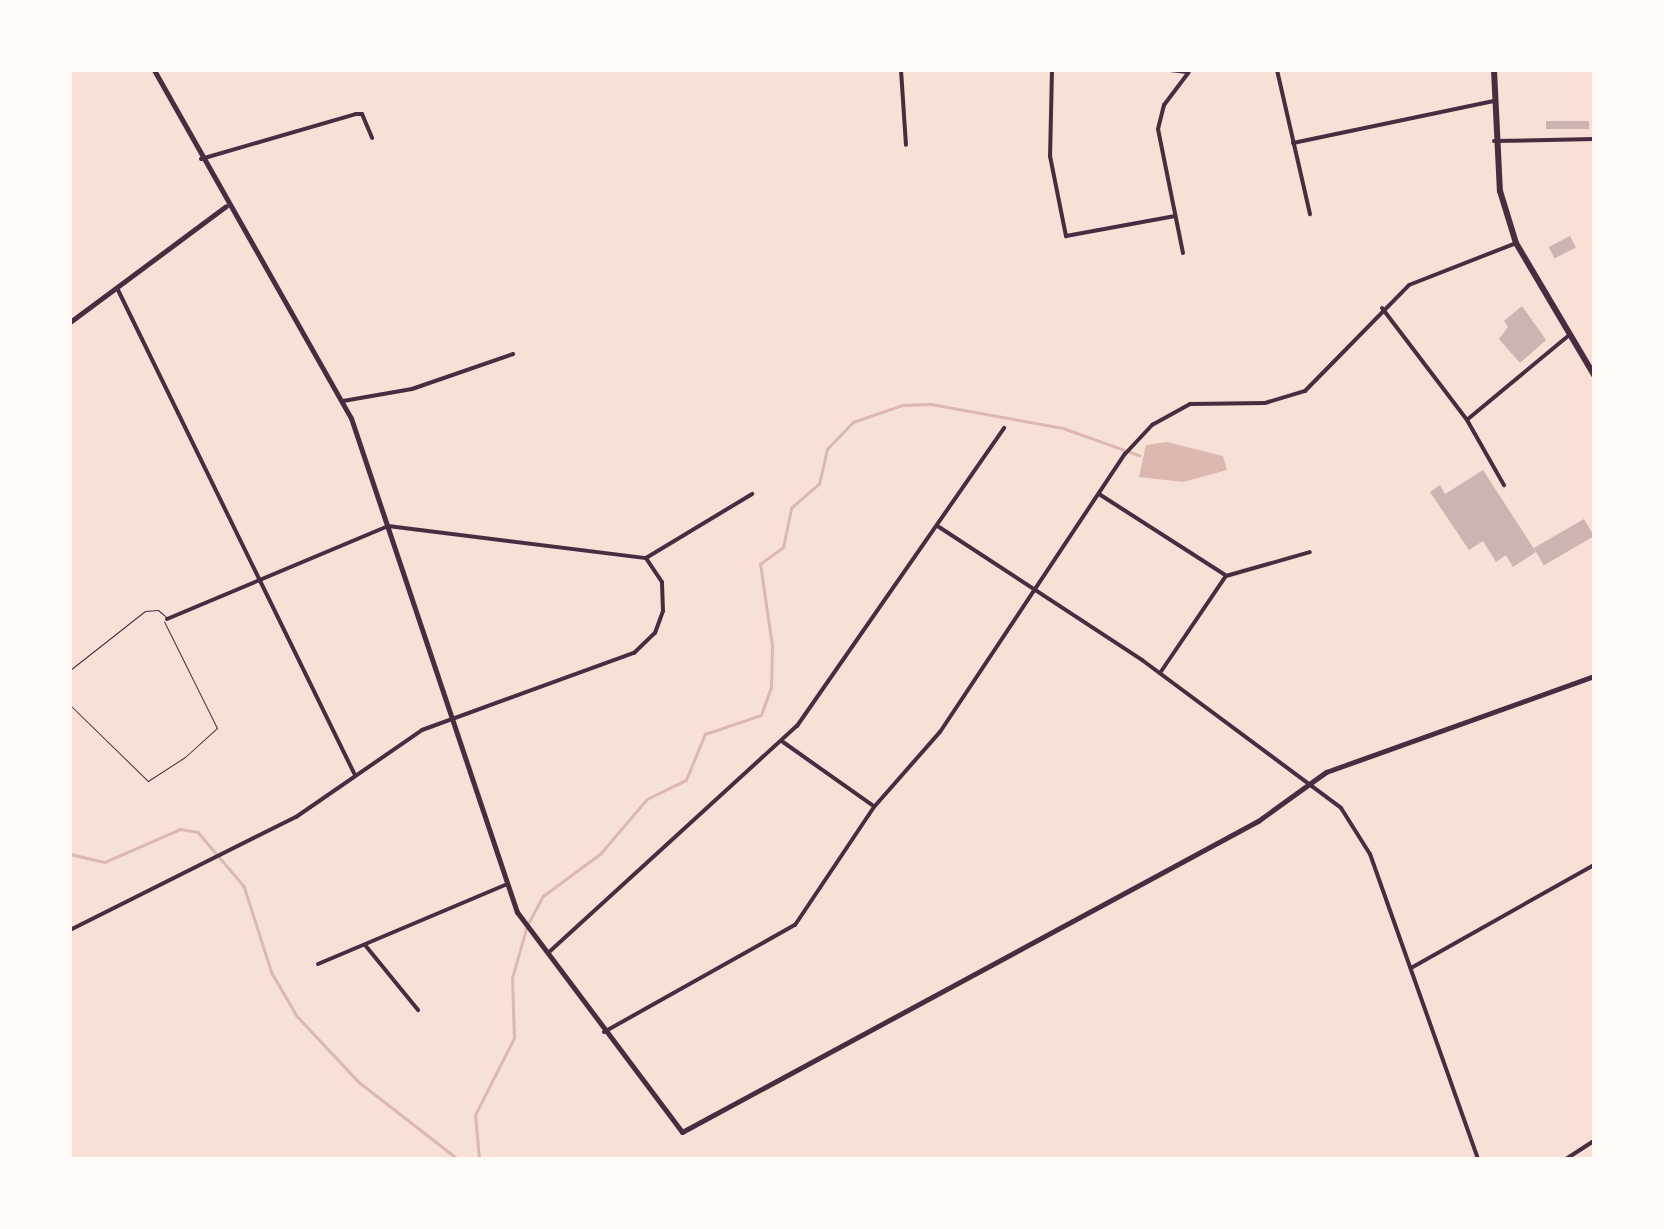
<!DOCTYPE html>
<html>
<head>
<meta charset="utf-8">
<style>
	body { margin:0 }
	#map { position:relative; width:1664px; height:1229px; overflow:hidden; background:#f7e1d7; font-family:"IBM Plex Sans",sans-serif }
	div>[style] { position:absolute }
	.water>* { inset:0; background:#dcb8b0 }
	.stream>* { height:2.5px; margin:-1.25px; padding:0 1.25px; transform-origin:1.25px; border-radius:1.25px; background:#dcb8b0 }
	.building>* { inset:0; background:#ccb4b1; transform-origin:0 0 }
	.service>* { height:1px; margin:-0.5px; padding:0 0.5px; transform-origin:0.5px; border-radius:0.5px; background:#4a2c40 }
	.minor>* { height:4px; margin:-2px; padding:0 2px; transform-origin:2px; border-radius:2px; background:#4a2c40 }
	.tertiary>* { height:5px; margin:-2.5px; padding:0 2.5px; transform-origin:2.5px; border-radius:2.5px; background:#4a2c40 }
	.primary>* { height:6px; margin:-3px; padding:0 3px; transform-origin:3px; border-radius:3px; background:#4a2c40 }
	span { translate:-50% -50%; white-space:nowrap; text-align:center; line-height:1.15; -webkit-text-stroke:8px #fffaf5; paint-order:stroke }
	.frame { position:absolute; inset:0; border:72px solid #fffaf5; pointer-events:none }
</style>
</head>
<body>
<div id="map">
	<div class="water">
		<i style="clip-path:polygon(1167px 442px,1223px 456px,1227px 470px,1183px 482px,1139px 477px,1146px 445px)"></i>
	</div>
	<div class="stream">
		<i style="left:70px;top:854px;width:36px;rotate:13deg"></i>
		<i style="left:105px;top:862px;width:82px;rotate:-23.7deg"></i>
		<i style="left:180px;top:829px;width:18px;rotate:9deg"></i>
		<i style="left:198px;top:832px;width:71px;rotate:49.6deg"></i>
		<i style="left:244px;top:886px;width:91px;rotate:72.2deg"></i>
		<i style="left:272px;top:973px;width:50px;rotate:59.8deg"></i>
		<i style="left:297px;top:1016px;width:91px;rotate:46.8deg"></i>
		<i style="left:359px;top:1082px;width:125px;rotate:37.9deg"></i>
		<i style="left:529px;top:922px;width:30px;rotate:-62deg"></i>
		<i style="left:543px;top:896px;width:71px;rotate:-36.4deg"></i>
		<i style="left:600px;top:854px;width:72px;rotate:-49.5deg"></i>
		<i style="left:647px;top:799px;width:43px;rotate:-26deg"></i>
		<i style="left:686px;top:780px;width:50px;rotate:-67.6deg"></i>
		<i style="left:705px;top:734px;width:59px;rotate:-18.7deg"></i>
		<i style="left:761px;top:715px;width:29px;rotate:-70deg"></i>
		<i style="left:771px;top:688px;width:42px;rotate:-88.6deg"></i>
		<i style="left:772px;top:646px;width:83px;rotate:-98.3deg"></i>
		<i style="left:760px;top:564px;width:29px;rotate:-36deg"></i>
		<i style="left:783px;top:547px;width:40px;rotate:-78deg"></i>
		<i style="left:791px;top:508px;width:37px;rotate:-41deg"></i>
		<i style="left:819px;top:484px;width:36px;rotate:-77deg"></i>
		<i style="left:827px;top:449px;width:37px;rotate:-46deg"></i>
		<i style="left:853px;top:422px;width:52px;rotate:-19.1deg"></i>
		<i style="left:902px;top:405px;width:29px;rotate:-2deg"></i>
		<i style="left:931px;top:404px;width:134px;rotate:10.3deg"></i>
		<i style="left:1063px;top:428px;width:81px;rotate:19.6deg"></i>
		<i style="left:479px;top:1159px;width:44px;rotate:-95.2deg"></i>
		<i style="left:475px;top:1115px;width:86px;rotate:-63.1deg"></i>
		<i style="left:514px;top:1038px;width:60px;rotate:-91.9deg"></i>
		<i style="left:512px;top:978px;width:51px;rotate:-74.1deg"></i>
	</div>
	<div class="building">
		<i style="left:1546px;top:121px;width:43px;height:8px"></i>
		<i style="left:1570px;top:236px;width:13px;height:24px;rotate:63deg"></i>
		<i style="clip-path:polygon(1522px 306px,1546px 340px,1520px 363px,1499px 339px,1508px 327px,1504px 321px)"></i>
		<i style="clip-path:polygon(1483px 470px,1536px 552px,1513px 567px,1506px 555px,1496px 562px,1483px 541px,1469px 550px,1430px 492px,1440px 485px,1445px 494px)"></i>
		<i style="left:1584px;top:519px;width:20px;height:58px;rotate:60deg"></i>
	</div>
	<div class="service">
		<i style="left:70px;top:670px;width:95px;rotate:-38.2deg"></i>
		<i style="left:145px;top:611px;width:13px;rotate:-4deg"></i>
		<i style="left:158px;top:610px;width:11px;rotate:41deg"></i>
		<i style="left:70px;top:705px;width:109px;rotate:44.3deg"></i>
		<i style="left:148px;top:781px;width:44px;rotate:-33deg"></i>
		<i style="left:185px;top:757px;width:43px;rotate:-42.2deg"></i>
		<i style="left:217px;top:728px;width:119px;rotate:-116.4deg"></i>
	</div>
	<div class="minor">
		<i style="left:901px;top:70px;width:75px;rotate:86.2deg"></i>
		<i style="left:1052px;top:70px;width:86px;rotate:91.3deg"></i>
		<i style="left:1050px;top:156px;width:82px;rotate:78.7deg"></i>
		<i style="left:1066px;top:236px;width:111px;rotate:-10.4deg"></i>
		<i style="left:1170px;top:70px;width:17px;rotate:7deg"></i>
		<i style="left:1277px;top:70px;width:148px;rotate:77.1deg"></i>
		<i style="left:1494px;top:141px;width:100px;rotate:-1.1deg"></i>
		<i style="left:1293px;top:143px;width:205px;rotate:-11.8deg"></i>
		<i style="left:201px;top:159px;width:161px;rotate:-16.2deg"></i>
		<i style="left:356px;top:114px;width:6px"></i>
		<i style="left:362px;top:114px;width:26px;rotate:67deg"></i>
		<i style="left:1183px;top:253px;width:126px;rotate:-101.4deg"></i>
		<i style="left:1158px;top:129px;width:25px;rotate:-76deg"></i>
		<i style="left:1164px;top:105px;width:41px;rotate:-52.9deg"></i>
		<i style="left:117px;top:288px;width:540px;rotate:63.96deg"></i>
		<i style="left:1382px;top:308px;width:141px;rotate:52.8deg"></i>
		<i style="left:1467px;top:420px;width:75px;rotate:60.4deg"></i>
		<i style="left:343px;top:401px;width:70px;rotate:-9.9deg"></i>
		<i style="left:412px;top:389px;width:107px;rotate:-19.1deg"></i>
		<i style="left:1468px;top:419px;width:130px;rotate:-39.7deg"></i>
		<i style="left:1099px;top:494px;width:150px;rotate:32.7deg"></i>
		<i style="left:939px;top:527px;width:243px;rotate:33.2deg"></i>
		<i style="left:1142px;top:660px;width:248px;rotate:36.6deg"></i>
		<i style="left:1341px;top:808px;width:54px;rotate:57.8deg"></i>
		<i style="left:1370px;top:854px;width:324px;rotate:70.5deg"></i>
		<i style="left:167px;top:619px;width:240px;rotate:-22.8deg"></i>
		<i style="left:388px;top:526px;width:260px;rotate:7.1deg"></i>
		<i style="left:646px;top:558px;width:124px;rotate:-31.1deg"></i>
		<i style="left:1160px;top:673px;width:117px;rotate:-55.8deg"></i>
		<i style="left:1226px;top:576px;width:87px;rotate:-15.9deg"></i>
		<i style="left:783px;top:742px;width:109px;rotate:35.3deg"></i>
		<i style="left:70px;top:930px;width:253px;rotate:-26.6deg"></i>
		<i style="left:296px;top:817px;width:153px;rotate:-34.6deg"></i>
		<i style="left:422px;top:730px;width:226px;rotate:-20deg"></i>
		<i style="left:634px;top:653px;width:29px;rotate:-44deg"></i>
		<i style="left:655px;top:633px;width:23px;rotate:-70deg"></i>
		<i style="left:663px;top:611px;width:29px;rotate:-92deg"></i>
		<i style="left:662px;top:582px;width:29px;rotate:-124deg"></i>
		<i style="left:365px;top:945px;width:84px;rotate:50.8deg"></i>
		<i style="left:548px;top:953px;width:337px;rotate:-42.4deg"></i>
		<i style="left:797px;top:726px;width:363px;rotate:-55.2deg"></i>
		<i style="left:318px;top:964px;width:203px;rotate:-22.9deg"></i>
		<i style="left:1411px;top:968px;width:210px;rotate:-29.4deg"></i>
		<i style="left:604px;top:1032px;width:219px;rotate:-29.3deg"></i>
		<i style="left:795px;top:925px;width:142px;rotate:-56.2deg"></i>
		<i style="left:874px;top:807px;width:100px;rotate:-48.7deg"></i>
		<i style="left:940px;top:732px;width:334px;rotate:-56.4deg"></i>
		<i style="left:1125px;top:454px;width:40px;rotate:-47deg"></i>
		<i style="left:1152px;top:425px;width:43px;rotate:-28.9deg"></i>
		<i style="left:1190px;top:404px;width:75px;rotate:-0.8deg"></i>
		<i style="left:1265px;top:403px;width:42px;rotate:-16.7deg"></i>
		<i style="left:1305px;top:391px;width:148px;rotate:-45.5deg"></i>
		<i style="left:1409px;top:285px;width:115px;rotate:-21.4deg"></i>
		<i style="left:1566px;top:1159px;width:33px;rotate:-33deg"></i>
	</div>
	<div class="tertiary">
		<i style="left:154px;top:70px;width:400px;rotate:60.5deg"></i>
		<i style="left:351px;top:418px;width:521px;rotate:71.43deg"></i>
		<i style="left:517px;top:912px;width:275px;rotate:53.1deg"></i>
		<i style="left:682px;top:1132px;width:655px;rotate:-28.37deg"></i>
		<i style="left:1258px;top:821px;width:84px;rotate:-35.8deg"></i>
		<i style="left:1326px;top:772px;width:285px;rotate:-19.7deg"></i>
		<i style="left:70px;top:322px;width:194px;rotate:-36.6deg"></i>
	</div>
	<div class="primary">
		<i style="left:1494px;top:70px;width:121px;rotate:87.2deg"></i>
		<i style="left:1500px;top:191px;width:54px;rotate:72.9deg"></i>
		<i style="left:1516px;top:243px;width:153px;rotate:59.4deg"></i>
	</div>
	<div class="frame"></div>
</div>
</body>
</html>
